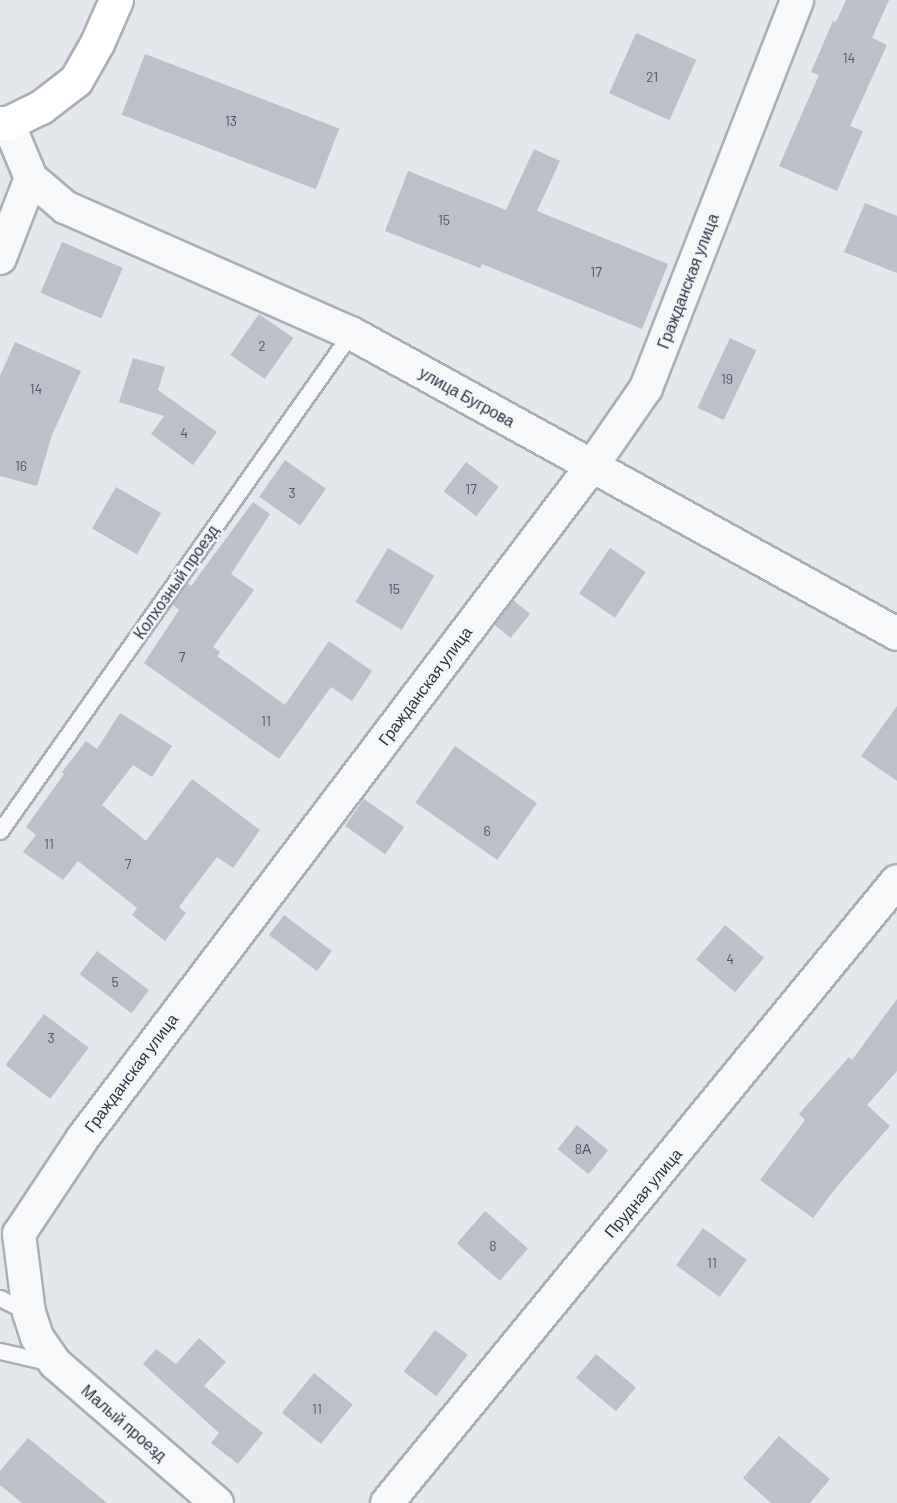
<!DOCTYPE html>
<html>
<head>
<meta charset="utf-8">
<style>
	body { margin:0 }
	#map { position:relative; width:897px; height:1503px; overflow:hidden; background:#e4e7ec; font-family:Barlow,sans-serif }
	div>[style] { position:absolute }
	.building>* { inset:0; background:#bbc0ca; transform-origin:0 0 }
	.roads { filter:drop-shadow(2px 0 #a9aeb7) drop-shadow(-2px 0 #a9aeb7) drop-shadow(0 2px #a9aeb7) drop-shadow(0 -2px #a9aeb7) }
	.lane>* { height:15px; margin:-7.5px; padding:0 7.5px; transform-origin:7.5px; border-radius:7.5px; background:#f7f8fa }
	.street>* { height:32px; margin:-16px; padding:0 16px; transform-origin:16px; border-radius:16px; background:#f7f8fa }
	.secondary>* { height:33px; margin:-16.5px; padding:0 16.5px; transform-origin:16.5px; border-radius:16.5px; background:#fff }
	span { translate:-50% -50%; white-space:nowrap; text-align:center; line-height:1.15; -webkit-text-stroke:4.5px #f4f6f9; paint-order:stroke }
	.number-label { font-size:14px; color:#4f5766 }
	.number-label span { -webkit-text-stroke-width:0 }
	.street-label { font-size:16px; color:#2b3445 }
</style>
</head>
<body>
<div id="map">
	<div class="building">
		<i style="clip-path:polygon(846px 0,889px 0,872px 38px,887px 45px,850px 126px,863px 131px,837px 191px,779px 166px,819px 75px,811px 72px,833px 21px,836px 22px)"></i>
		<i style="left:636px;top:33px;width:66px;height:66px;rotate:24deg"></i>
		<i style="left:145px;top:54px;width:208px;height:65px;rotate:21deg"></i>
		<i style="clip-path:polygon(534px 149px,560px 161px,537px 211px,668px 264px,642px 329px,482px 264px,480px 268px,385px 231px,408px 171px,506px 210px)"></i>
		<i style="clip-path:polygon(865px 203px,897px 216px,897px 273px,844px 252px)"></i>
		<i style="left:62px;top:242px;width:66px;height:55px;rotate:23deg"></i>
		<i style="left:259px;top:314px;width:42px;height:50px;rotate:35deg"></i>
		<i style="left:730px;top:338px;width:29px;height:77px;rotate:25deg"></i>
		<i style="clip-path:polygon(15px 342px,81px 371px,52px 435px,37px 486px,0 476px,0 376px)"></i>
		<i style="clip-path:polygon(133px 358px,165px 367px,158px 390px,217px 432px,193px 465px,151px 434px,164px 416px,119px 402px)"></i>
		<i style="left:285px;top:460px;width:50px;height:45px;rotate:35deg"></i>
		<i style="left:466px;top:462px;width:41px;height:37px;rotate:37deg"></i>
		<i style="left:116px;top:487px;width:52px;height:48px;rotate:30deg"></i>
		<i style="clip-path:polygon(253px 502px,270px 514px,231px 574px,254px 590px,213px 647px,220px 652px,217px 656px,285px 705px,329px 641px,372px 671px,352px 701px,331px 687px,279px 759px,144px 663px,179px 610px,172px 604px,187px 583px,191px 586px)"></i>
		<i style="left:388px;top:548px;width:54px;height:63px;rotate:31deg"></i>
		<i style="left:610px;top:548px;width:43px;height:55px;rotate:34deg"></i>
		<i style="left:513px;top:600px;width:22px;height:31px;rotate:39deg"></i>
		<i style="clip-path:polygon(897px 706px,897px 781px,861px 756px)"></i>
		<i style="clip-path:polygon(120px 713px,172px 746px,152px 777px,133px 765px,102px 805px,146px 841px,192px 779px,260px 830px,233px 868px,217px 857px,179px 907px,186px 913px,165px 941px,132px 915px,137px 908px,78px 861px,63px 880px,23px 852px,36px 835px,26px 827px,64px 774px,62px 772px,86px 741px,97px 749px)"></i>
		<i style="left:455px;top:746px;width:100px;height:69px;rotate:35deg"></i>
		<i style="left:364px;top:799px;width:49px;height:33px;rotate:35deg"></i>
		<i style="left:284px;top:915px;width:60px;height:25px;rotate:37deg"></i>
		<i style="left:725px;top:925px;width:51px;height:45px;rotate:40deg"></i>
		<i style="left:97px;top:951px;width:65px;height:29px;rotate:37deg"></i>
		<i style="clip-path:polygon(897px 999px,897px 1071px,867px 1105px,890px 1126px,839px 1184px,813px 1218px,760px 1180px,805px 1120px,799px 1114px,849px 1057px,852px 1060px)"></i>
		<i style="left:44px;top:1014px;width:56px;height:64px;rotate:37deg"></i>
		<i style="left:577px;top:1125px;width:40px;height:31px;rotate:39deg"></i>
		<i style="left:485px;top:1211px;width:57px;height:43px;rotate:41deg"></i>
		<i style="left:703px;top:1228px;width:54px;height:46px;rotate:36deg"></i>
		<i style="left:435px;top:1330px;width:41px;height:52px;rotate:37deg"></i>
		<i style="clip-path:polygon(199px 1338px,226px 1362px,204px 1386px,263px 1433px,238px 1464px,211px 1443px,219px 1433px,143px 1364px,156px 1349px,176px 1364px)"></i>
		<i style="left:596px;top:1354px;width:52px;height:31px;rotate:40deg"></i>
		<i style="left:314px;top:1373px;width:50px;height:51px;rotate:39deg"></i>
		<i style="clip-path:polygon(779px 1436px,830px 1479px,810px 1503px,771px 1503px,743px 1478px)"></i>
		<i style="clip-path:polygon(28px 1438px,107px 1503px,22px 1503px,0 1485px,0 1471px)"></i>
	</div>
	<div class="roads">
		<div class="lane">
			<i style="left:0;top:831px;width:609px;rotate:-54.82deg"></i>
			<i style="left:0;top:1298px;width:33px;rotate:27deg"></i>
			<i style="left:0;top:1351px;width:53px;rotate:13deg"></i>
		</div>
		<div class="street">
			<i style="left:31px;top:178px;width:45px;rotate:40.5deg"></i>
			<i style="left:65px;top:207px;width:313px;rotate:23.8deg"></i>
			<i style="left:351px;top:333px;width:623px;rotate:28.87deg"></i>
			<i style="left:0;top:258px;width:86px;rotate:-68.8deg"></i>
			<i style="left:31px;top:178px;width:60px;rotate:-112.7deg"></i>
			<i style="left:217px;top:1503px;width:214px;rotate:-139.2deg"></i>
			<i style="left:55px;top:1363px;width:32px;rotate:-125deg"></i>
			<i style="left:37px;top:1337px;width:25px;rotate:-108deg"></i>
			<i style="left:29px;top:1313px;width:80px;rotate:-97.2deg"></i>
			<i style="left:19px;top:1234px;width:114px;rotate:-56.4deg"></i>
			<i style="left:82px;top:1139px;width:844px;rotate:-52.85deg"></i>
			<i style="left:592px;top:466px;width:95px;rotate:-55.3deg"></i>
			<i style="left:646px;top:388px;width:416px;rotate:-68.7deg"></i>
			<i style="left:387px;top:1503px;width:804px;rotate:-50.65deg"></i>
		</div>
		<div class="secondary">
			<i style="left:0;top:123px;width:8px"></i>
			<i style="left:8px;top:123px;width:37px;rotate:-26deg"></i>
			<i style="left:41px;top:107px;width:44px;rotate:-37.6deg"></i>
			<i style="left:76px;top:80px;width:43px;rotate:-60.4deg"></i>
			<i style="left:97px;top:43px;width:47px;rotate:-66.2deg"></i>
		</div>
	</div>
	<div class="number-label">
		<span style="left:849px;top:58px">14</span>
		<span style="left:652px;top:77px">21</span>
		<span style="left:231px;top:121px">13</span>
		<span style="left:444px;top:220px">15</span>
		<span style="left:596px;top:272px">17</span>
		<span style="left:262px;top:346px">2</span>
		<span style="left:727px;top:379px">19</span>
		<span style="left:36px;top:389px">14</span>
		<span style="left:184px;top:433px">4</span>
		<span style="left:21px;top:466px">16</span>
		<span style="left:471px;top:489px">17</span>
		<span style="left:292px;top:493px">3</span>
		<span style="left:394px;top:589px">15</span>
		<span style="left:182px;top:657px">7</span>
		<span style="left:266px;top:721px">11</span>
		<span style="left:487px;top:831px">6</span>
		<span style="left:49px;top:844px">11</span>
		<span style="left:128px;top:864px">7</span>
		<span style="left:730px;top:959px">4</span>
		<span style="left:115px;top:982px">5</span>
		<span style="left:51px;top:1038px">3</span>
		<span style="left:583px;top:1149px">8А</span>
		<span style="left:493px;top:1246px">8</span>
		<span style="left:712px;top:1263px">11</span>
		<span style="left:317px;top:1409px">11</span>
	</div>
	<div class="street-label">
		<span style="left:688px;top:281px;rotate:-69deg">Гражданская улица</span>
		<span style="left:467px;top:397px;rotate:29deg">улица Бугрова</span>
		<span style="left:176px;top:582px;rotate:-55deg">Колхозный проезд</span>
		<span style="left:425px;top:686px;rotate:-53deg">Гражданская улица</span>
		<span style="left:131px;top:1073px;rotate:-53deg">Гражданская улица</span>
		<span style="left:643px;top:1193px;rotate:-50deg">Прудная улица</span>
		<span style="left:124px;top:1423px;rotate:41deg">Малый проезд</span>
	</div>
</div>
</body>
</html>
